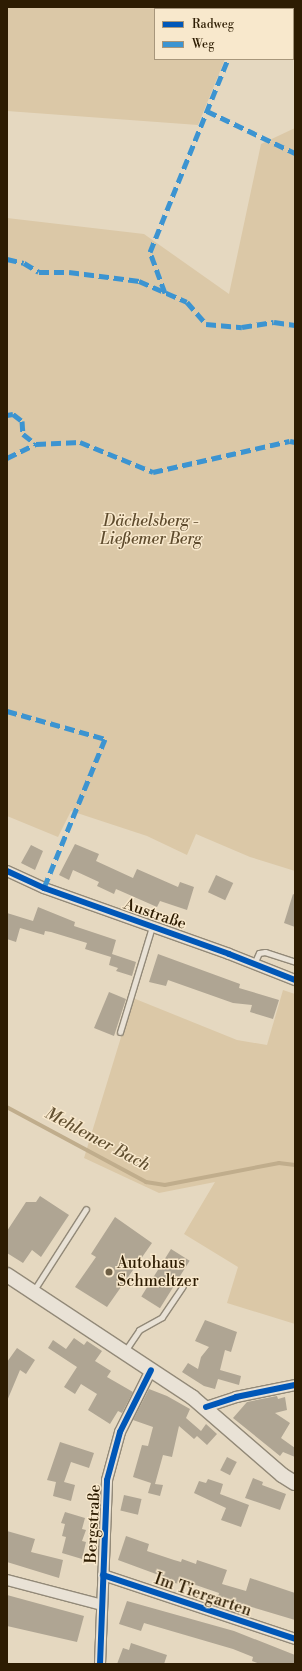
<!DOCTYPE html>
<html>
<head>
<meta charset="utf-8">
<style>
	body { margin:0 }
	#map { position:relative; width:302px; height:1671px; overflow:hidden; background:#e5d8c0; font-family:"Libre Bodoni",serif }
	div>[style] { position:absolute }
	.green>* { inset:0; background:#dbc8a7 }
	.stream>* { height:3.5px; margin:-1.75px; padding:0 1.75px; transform-origin:1.75px; border-radius:1.75px; background:#c0ad8c }
	.building>* { inset:0; background:#afa593; transform-origin:0 0 }
	.roads { filter:drop-shadow(1px 0 #928978) drop-shadow(-1px 0 #928978) drop-shadow(0 1px #928978) drop-shadow(0 -1px #928978) }
	.service>* { height:5px; margin:-2.5px; padding:0 2.5px; transform-origin:2.5px; border-radius:2.5px; background:#e9e2d6 }
	.minor>* { height:10px; margin:-5px; padding:0 5px; transform-origin:5px; border-radius:5px; background:#e9e2d6 }
	.secondary>* { height:14px; margin:-7px; padding:0 7px; transform-origin:7px; border-radius:7px; background:#e9e2d6 }
	.quiet>* { height:5px; margin-top:-2.5px; transform-origin:0; background:repeating-linear-gradient(90deg,#3c94d1 0 10px,transparent 0 15px) }
	.cycleway>* { height:6px; margin:-3px; padding:0 3px; transform-origin:3px; border-radius:3px; background:#0057b8 }
	.dots>* { width:11px; height:11px; translate:-50% -50%; box-sizing:border-box; border:2px solid #f8e8cc; border-radius:50% }
	span { translate:-50% -50%; white-space:nowrap; text-align:center; line-height:1.15; -webkit-text-stroke:3px #f8e8cc; paint-order:stroke }
	.park-label { font-size:16px; color:#5f4c2e; font-style:italic }
	.street-label { font-size:16px; color:#2d1c02 }
	.poi-label { font-size:16px; color:#2d1c02 }
	.left { translate:0 -50%; text-align:left }
	.water-label { font-size:17px; color:#614f30; font-style:italic }
	.frame { position:absolute; inset:0; border:8px solid #2d1c02; pointer-events:none }
	.legend { position:absolute; left:154px; top:8px; width:140px; height:52px; box-sizing:border-box; background:#f8e8cc; border:1px solid #a7967b; margin:0; padding:5px 7px; list-style:none; font-size:12px; color:#2d1c02 }
	.legend li { display:flex; align-items:center; gap:8px; height:20px }
	.legend b { width:20px; border:1px solid #a7967b }
</style>
</head>
<body>
<div id="map">
	<div class="green">
		<i style="clip-path:polygon(7px 7px,245px 7px,155px 9px,155px 59px,225px 59px,198px 125px,7px 111px)"></i>
		<i style="clip-path:polygon(295px 128px,295px 871px,250px 857px,196px 834px,187px 855px,147px 836px,71px 811px,58px 837px,7px 816px,7px 218px,144px 234px,229px 294px,261px 144px)"></i>
		<i style="clip-path:polygon(283px 990px,295px 994px,295px 1324px,227px 1303px,238px 1267px,184px 1234px,215px 1182px,159px 1193px,84px 1158px,133px 998px,237px 1040px,267px 1045px)"></i>
	</div>
	<div class="stream">
		<i style="left:7px;top:1107px;width:158px;rotate:28.3deg"></i>
		<i style="left:146px;top:1182px;width:19px;rotate:9deg"></i>
		<i style="left:165px;top:1185px;width:116px;rotate:-10.9deg"></i>
		<i style="left:279px;top:1163px;width:16px;rotate:7deg"></i>
	</div>
	<div class="building">
		<i style="clip-path:polygon(75px 844px,99px 854px,96px 861px,133px 878px,137px 869px,178px 887px,180px 882px,194px 887px,187px 910px,160px 901px,157px 907px,116px 889px,114px 894px,97px 886px,99px 882px,73px 870px,69px 880px,59px 875px)"></i>
		<i style="clip-path:polygon(31px 845px,43px 851px,35px 870px,21px 863px)"></i>
		<i style="left:216px;top:875px;width:19px;height:19px;rotate:25deg"></i>
		<i style="clip-path:polygon(293px 894px,295px 895px,295px 927px,284px 923px)"></i>
		<i style="clip-path:polygon(38px 907px,75px 922px,74px 926px,116px 940px,112px 954px,136px 962px,132px 976px,116px 971px,118px 968px,109px 965px,111px 957px,85px 949px,87px 943px,51px 932px,45px 931px,44px 935px,20px 928px,16px 942px,7px 939px,7px 913px,33px 921px)"></i>
		<i style="clip-path:polygon(158px 954px,240px 984px,239px 988px,279px 1000px,273px 1019px,250px 1012px,252px 1005px,233px 1003px,168px 980px,166px 986px,149px 982px)"></i>
		<i style="clip-path:polygon(109px 992px,126px 999px,114px 1036px,94px 1028px)"></i>
		<i style="clip-path:polygon(40px 1196px,69px 1215px,41px 1257px,32px 1250px,23px 1263px,7px 1253px,7px 1231px,26px 1202px,36px 1202px)"></i>
		<i style="clip-path:polygon(115px 1217px,152px 1243px,107px 1307px,75px 1287px,96px 1257px,91px 1254px)"></i>
		<i style="left:171px;top:1249px;width:22px;height:56px;rotate:32deg"></i>
		<i style="clip-path:polygon(205px 1320px,237px 1332px,231px 1352px,225px 1350px,220px 1370px,241px 1376px,239px 1385px,218px 1379px,215px 1389px,204px 1386px,182px 1372px,188px 1363px,198px 1369px,201px 1357px,209px 1347px,195px 1341px)"></i>
		<i style="clip-path:polygon(74px 1338px,84px 1345px,87px 1341px,102px 1351px,95px 1361px,111px 1371px,107px 1377px,133px 1392px,122px 1413px,118px 1411px,110px 1424px,88px 1410px,97px 1394px,81px 1384px,75px 1394px,64px 1387px,77px 1367px,48px 1348px,53px 1340px,66px 1349px)"></i>
		<i style="clip-path:polygon(17px 1348px,35px 1360px,26px 1374px,20px 1370px,7px 1401px,7px 1362px)"></i>
		<i style="clip-path:polygon(149px 1389px,167px 1396px,190px 1409px,186px 1418px,201px 1431px,206px 1424px,217px 1434px,207px 1445px,197px 1436px,194px 1439px,179px 1426px,172px 1457px,163px 1455px,155px 1484px,163px 1485px,160px 1496px,148px 1493px,151px 1483px,133px 1477px,142px 1445px,148px 1446px,153px 1427px,133px 1420px)"></i>
		<i style="clip-path:polygon(277px 1396px,278px 1399px,285px 1397px,287px 1410px,275px 1413px,290px 1423px,281px 1438px,295px 1448px,295px 1457px,283px 1452px,280px 1456px,233px 1418px,247px 1402px)"></i>
		<i style="clip-path:polygon(60px 1442px,94px 1453px,89px 1468px,71px 1462px,64px 1482px,75px 1485px,71px 1501px,53px 1496px,56px 1482px,47px 1480px)"></i>
		<i style="left:227px;top:1457px;width:11px;height:15px;rotate:27deg"></i>
		<i style="clip-path:polygon(253px 1478px,263px 1482px,262px 1485px,286px 1494px,280px 1510px,245px 1498px)"></i>
		<i style="clip-path:polygon(208px 1479px,223px 1484px,220px 1494px,249px 1505px,241px 1527px,221px 1520px,226px 1508px,194px 1493px,199px 1481px,206px 1483px)"></i>
		<i style="left:124px;top:1495px;width:18px;height:16px;rotate:13deg"></i>
		<i style="clip-path:polygon(65px 1512px,85px 1518px,82px 1529px,86px 1530px,82px 1541px,86px 1542px,82px 1559px,62px 1553px,66px 1537px,62px 1536px,65px 1524px,61px 1523px)"></i>
		<i style="clip-path:polygon(7px 1531px,35px 1539px,31px 1552px,63px 1560px,59px 1578px,7px 1562px)"></i>
		<i style="clip-path:polygon(126px 1536px,149px 1544px,147px 1551px,174px 1560px,181px 1562px,182px 1559px,196px 1564px,197px 1560px,227px 1570px,222px 1584px,246px 1591px,250px 1578px,295px 1593px,295px 1620px,218px 1597px,219px 1593px,190px 1583px,189px 1587px,175px 1583px,175px 1581px,118px 1560px)"></i>
		<i style="clip-path:polygon(7px 1595px,84px 1616px,77px 1642px,7px 1626px)"></i>
		<i style="clip-path:polygon(127px 1601px,234px 1631px,295px 1655px,295px 1664px,260px 1664px,252px 1661px,253px 1657px,233px 1649px,144px 1623px,141px 1631px,119px 1624px)"></i>
		<i style="clip-path:polygon(131px 1643px,167px 1655px,164px 1664px,117px 1664px,123px 1648px,129px 1650px)"></i>
	</div>
	<div class="roads">
		<div class="service">
			<i style="left:254px;top:964px;width:12px;rotate:-66deg"></i>
			<i style="left:259px;top:953px;width:6px;rotate:-9deg"></i>
			<i style="left:265px;top:952px;width:32px;rotate:18deg"></i>
			<i style="left:120px;top:1032px;width:110px;rotate:-73.1deg"></i>
			<i style="left:34px;top:1290px;width:96px;rotate:-57.3deg"></i>
			<i style="left:125px;top:1351px;width:25px;rotate:-56deg"></i>
			<i style="left:139px;top:1330px;width:26px;rotate:-29deg"></i>
			<i style="left:162px;top:1317px;width:37px;rotate:-56deg"></i>
		</div>
		<div class="minor">
			<i style="left:7px;top:871px;width:41px;rotate:24.7deg"></i>
			<i style="left:44px;top:888px;width:196px;rotate:19.6deg"></i>
			<i style="left:229px;top:954px;width:71px;rotate:21.5deg"></i>
			<i style="left:206px;top:1407px;width:32px;rotate:-18deg"></i>
			<i style="left:236px;top:1397px;width:60px;rotate:-11.5deg"></i>
			<i style="left:103px;top:1575px;width:202px;rotate:18.4deg"></i>
			<i style="left:7px;top:1580px;width:98px;rotate:14.7deg"></i>
			<i style="left:100px;top:1664px;width:184px;rotate:-87.8deg"></i>
			<i style="left:107px;top:1480px;width:50px;rotate:-74.8deg"></i>
			<i style="left:120px;top:1432px;width:69px;rotate:-63.4deg"></i>
		</div>
		<div class="secondary">
			<i style="left:7px;top:1275px;width:222px;rotate:33.4deg"></i>
			<i style="left:192px;top:1397px;width:119px;rotate:40.9deg"></i>
			<i style="left:282px;top:1475px;width:15px;rotate:32deg"></i>
		</div>
	</div>
	<div class="quiet">
		<i style="left:248px;top:9px;width:2px;rotate:-63deg"></i>
		<i style="left:207px;top:111px;width:98px;rotate:25.5deg"></i>
		<i style="left:7px;top:259px;width:17px;rotate:13deg"></i>
		<i style="left:24px;top:263px;width:17px;rotate:31deg"></i>
		<i style="left:39px;top:272px;width:30px"></i>
		<i style="left:69px;top:272px;width:71px;rotate:7.3deg"></i>
		<i style="left:139px;top:281px;width:52px;rotate:23.6deg"></i>
		<i style="left:187px;top:302px;width:29px;rotate:49deg"></i>
		<i style="left:206px;top:324px;width:36px;rotate:5deg"></i>
		<i style="left:242px;top:327px;width:32px;rotate:-9deg"></i>
		<i style="left:274px;top:322px;width:21px;rotate:8deg"></i>
		<i style="left:165px;top:293px;width:44px;rotate:-110.1deg"></i>
		<i style="left:150px;top:252px;width:208px;rotate:-68deg"></i>
		<i style="left:7px;top:415px;width:6px;rotate:-9deg"></i>
		<i style="left:13px;top:414px;width:11px;rotate:38deg"></i>
		<i style="left:22px;top:421px;width:13px;rotate:86deg"></i>
		<i style="left:23px;top:434px;width:16px;rotate:38deg"></i>
		<i style="left:7px;top:458px;width:32px;rotate:-26deg"></i>
		<i style="left:36px;top:444px;width:44px;rotate:-2.6deg"></i>
		<i style="left:80px;top:442px;width:79px;rotate:22.3deg"></i>
		<i style="left:153px;top:472px;width:140px;rotate:-12.8deg"></i>
		<i style="left:290px;top:441px;width:5px;rotate:11deg"></i>
		<i style="left:7px;top:711px;width:102px;rotate:15.9deg"></i>
		<i style="left:105px;top:739px;width:161px;rotate:112.3deg"></i>
	</div>
	<div class="cycleway">
		<i style="left:7px;top:871px;width:41px;rotate:24.7deg"></i>
		<i style="left:44px;top:888px;width:196px;rotate:19.6deg"></i>
		<i style="left:229px;top:954px;width:71px;rotate:21.5deg"></i>
		<i style="left:206px;top:1407px;width:32px;rotate:-18deg"></i>
		<i style="left:236px;top:1397px;width:60px;rotate:-11.5deg"></i>
		<i style="left:103px;top:1575px;width:202px;rotate:18.4deg"></i>
		<i style="left:100px;top:1664px;width:184px;rotate:-87.8deg"></i>
		<i style="left:107px;top:1480px;width:50px;rotate:-74.8deg"></i>
		<i style="left:120px;top:1432px;width:69px;rotate:-63.4deg"></i>
	</div>
	<div class="dots">
		<i style="left:109px;top:1272px;background:#6d5e44"></i>
	</div>
	<div class="park-label">
		<span style="left:151px;top:530px">Dächelsberg -<br>Ließemer Berg</span>
	</div>
	<div class="street-label">
		<span style="left:155px;top:914px;rotate:19deg">Austraße</span>
		<span style="left:93px;top:1524px;rotate:-87deg">Bergstraße</span>
		<span style="left:203px;top:1595px;rotate:19deg">Im Tiergarten</span>
	</div>
	<div class="poi-label">
		<span class="left" style="left:117px;top:1272px">Autohaus<br>Schmeltzer</span>
	</div>
	<div class="water-label">
		<span style="left:97px;top:1140px;rotate:28deg">Mehlemer Bach</span>
	</div>
	<div class="frame"></div>
	<ul class="legend">
	<li><b style="height:5px;background:#0057b8"></b>Radweg</li>
	<li><b style="height:5px;background:#3c94d1"></b>Weg</li>
	</ul>
</div>
</body>
</html>
